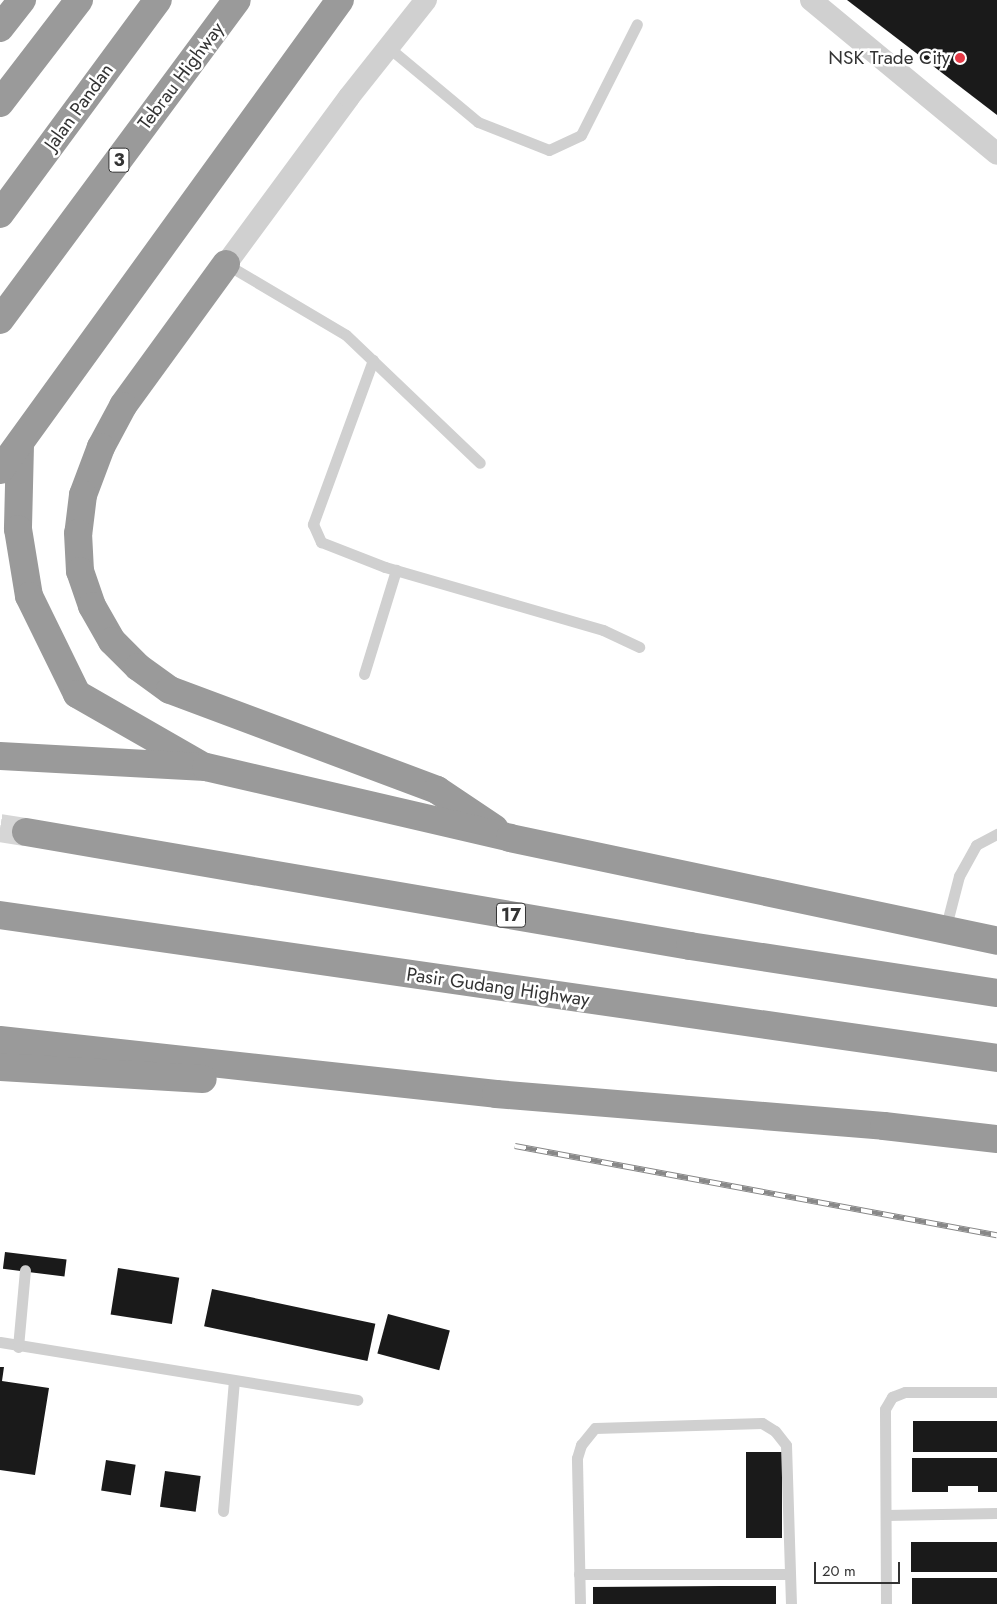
<!DOCTYPE html>
<html>
<head>
<meta charset="utf-8">
<style>
	body { margin:0 }
	#map { position:relative; width:997px; height:1604px; overflow:hidden; background:#fff; font-family:Jost,sans-serif }
	div>[style] { position:absolute }
	.building>* { inset:0; background:#1a1a1a; transform-origin:0 0 }
	.highway-tunnel>* { height:28px; margin-top:-14px; transform-origin:0; background:repeating-linear-gradient(90deg,#d6d6d6 0 28px,transparent 0 42px) }
	.lane>* { height:11px; margin:-5.5px; padding:0 5.5px; transform-origin:5.5px; border-radius:5.5px; background:#d0d0d0 }
	.street>* { height:22px; margin:-11px; padding:0 11px; transform-origin:11px; border-radius:11px; background:#d0d0d0 }
	.highway>* { height:28px; margin:-14px; padding:0 14px; transform-origin:14px; border-radius:14px; background:#9a9a9a }
	.rail>* { height:5.5px; margin-top:-2.75px; transform-origin:0; background:repeating-linear-gradient(90deg,#fff 0 11px,#888 0 22px); box-sizing:border-box; border-block:1px solid #888 }
	.dots>* { width:14px; height:14px; translate:-50% -50%; box-sizing:border-box; border:2px solid #fff; border-radius:50% }
	span { translate:-50% -50%; white-space:nowrap; text-align:center; line-height:1.15; -webkit-text-stroke:5px #fff; paint-order:stroke }
	.shield-label span { padding:1px 4px; background:#fff; border:1px solid; border-radius:4px; -webkit-text-stroke-width:0 }
	.shield-label { font-size:18px; color:#333; font-weight:700 }
	.poi-label { font-size:19px; color:#333 }
	.right { translate:-100% -50%; text-align:right }
	.street-label { font-size:19px; color:#333 }
	.scale { position:absolute; left:814px; top:1562px; width:86px; height:22px; box-sizing:border-box; border:2px solid #333; border-top:0; padding-left:6px; font-size:15px; line-height:18px; white-space:nowrap; color:#333; -webkit-text-stroke:4px #fff; paint-order:stroke }
</style>
</head>
<body>
<div id="map">
	<div class="building">
		<i style="clip-path:polygon(847px 0,997px 0,997px 115px)"></i>
		<i style="left:5px;top:1252px;width:62px;height:17px;rotate:7deg"></i>
		<i style="left:118px;top:1268px;width:62px;height:47px;rotate:9deg"></i>
		<i style="left:212px;top:1289px;width:167px;height:38px;rotate:12deg"></i>
		<i style="left:388px;top:1314px;width:64px;height:41px;rotate:15deg"></i>
		<i style="clip-path:polygon(0 1367px,4px 1367px,2px 1381px,49px 1388px,35px 1475px,0 1470px)"></i>
		<i style="left:913px;top:1421px;width:84px;height:31px"></i>
		<i style="left:746px;top:1452px;width:36px;height:86px"></i>
		<i style="clip-path:polygon(912px 1458px,997px 1458px,997px 1492px,978px 1492px,978px 1486px,948px 1486px,948px 1492px,912px 1492px)"></i>
		<i style="left:106px;top:1460px;width:30px;height:31px;rotate:9deg"></i>
		<i style="left:165px;top:1471px;width:36px;height:36px;rotate:8deg"></i>
		<i style="left:997px;top:1542px;width:30px;height:86px;rotate:90deg"></i>
		<i style="left:912px;top:1578px;width:85px;height:26px"></i>
		<i style="clip-path:polygon(720px 1586px,776px 1586px,776px 1604px,593px 1604px,593px 1587px)"></i>
	</div>
	<div class="highway-tunnel">
		<i style="left:0;top:828px;width:26px;rotate:9deg"></i>
	</div>
	<div class="lane">
		<i style="left:388px;top:47px;width:117px;rotate:39.8deg"></i>
		<i style="left:478px;top:122px;width:76px;rotate:21.5deg"></i>
		<i style="left:549px;top:150px;width:35px;rotate:-25deg"></i>
		<i style="left:581px;top:135px;width:124px;rotate:-63.2deg"></i>
		<i style="left:226px;top:264px;width:139px;rotate:30.6deg"></i>
		<i style="left:346px;top:335px;width:185px;rotate:43.7deg"></i>
		<i style="left:373px;top:360px;width:175px;rotate:110.1deg"></i>
		<i style="left:313px;top:524px;width:20px;rotate:66deg"></i>
		<i style="left:321px;top:542px;width:69px;rotate:21.3deg"></i>
		<i style="left:385px;top:567px;width:227px;rotate:16.1deg"></i>
		<i style="left:603px;top:630px;width:40px;rotate:25deg"></i>
		<i style="left:364px;top:674px;width:109px;rotate:-72.9deg"></i>
		<i style="left:945px;top:930px;width:56px;rotate:-75.5deg"></i>
		<i style="left:959px;top:876px;width:35px;rotate:-61deg"></i>
		<i style="left:976px;top:845px;width:24px;rotate:-28deg"></i>
		<i style="left:0;top:1342px;width:362px;rotate:9.2deg"></i>
		<i style="left:18px;top:1347px;width:77px;rotate:-84.8deg"></i>
		<i style="left:223px;top:1511px;width:130px;rotate:-85.2deg"></i>
		<i style="left:886px;top:1515px;width:111px;rotate:-1deg"></i>
		<i style="left:579px;top:1574px;width:211px"></i>
		<i style="left:580px;top:1604px;width:146px;rotate:-91.2deg"></i>
		<i style="left:577px;top:1458px;width:14px;rotate:-73deg"></i>
		<i style="left:581px;top:1445px;width:22px;rotate:-51deg"></i>
		<i style="left:595px;top:1428px;width:167px;rotate:-1.7deg"></i>
		<i style="left:762px;top:1423px;width:15px;rotate:32deg"></i>
		<i style="left:775px;top:1431px;width:18px;rotate:52deg"></i>
		<i style="left:786px;top:1445px;width:159px;rotate:88.2deg"></i>
		<i style="left:886px;top:1604px;width:195px;rotate:-90.3deg"></i>
		<i style="left:885px;top:1409px;width:14px;rotate:-60deg"></i>
		<i style="left:892px;top:1397px;width:14px;rotate:-21deg"></i>
		<i style="left:905px;top:1392px;width:92px"></i>
	</div>
	<div class="street">
		<i style="left:811px;top:0;width:241px;rotate:39.6deg"></i>
		<i style="left:226px;top:264px;width:207px;rotate:-53.6deg"></i>
		<i style="left:349px;top:97px;width:124px;rotate:-51.6deg"></i>
	</div>
	<div class="highway">
		<i style="left:0;top:28px;width:36px;rotate:-52deg"></i>
		<i style="left:0;top:103px;width:130px;rotate:-52.5deg"></i>
		<i style="left:0;top:214px;width:266px;rotate:-53.6deg"></i>
		<i style="left:226px;top:264px;width:175px;rotate:126deg"></i>
		<i style="left:123px;top:406px;width:47px;rotate:118.2deg"></i>
		<i style="left:101px;top:447px;width:51px;rotate:110.6deg"></i>
		<i style="left:83px;top:495px;width:38px;rotate:97deg"></i>
		<i style="left:78px;top:533px;width:38px;rotate:87deg"></i>
		<i style="left:80px;top:571px;width:37px;rotate:71deg"></i>
		<i style="left:92px;top:606px;width:40px;rotate:60.3deg"></i>
		<i style="left:112px;top:641px;width:37px;rotate:45deg"></i>
		<i style="left:138px;top:667px;width:39px;rotate:36deg"></i>
		<i style="left:170px;top:690px;width:285px;rotate:20.5deg"></i>
		<i style="left:437px;top:790px;width:69px;rotate:33.7deg"></i>
		<i style="left:0;top:320px;width:398px;rotate:-53.5deg"></i>
		<i style="left:20px;top:445px;width:84px;rotate:91.4deg"></i>
		<i style="left:18px;top:529px;width:68px;rotate:80.7deg"></i>
		<i style="left:29px;top:596px;width:109px;rotate:63.9deg"></i>
		<i style="left:77px;top:694px;width:143px;rotate:29.8deg"></i>
		<i style="left:0;top:470px;width:580px;rotate:-54.12deg"></i>
		<i style="left:0;top:756px;width:206px;rotate:3.1deg"></i>
		<i style="left:206px;top:767px;width:312px;rotate:13.1deg"></i>
		<i style="left:510px;top:838px;width:498px;rotate:11.9deg"></i>
		<i style="left:26px;top:832px;width:674px;rotate:9.74deg"></i>
		<i style="left:690px;top:946px;width:311px;rotate:8.7deg"></i>
		<i style="left:0;top:915px;width:1007px;rotate:8.16deg"></i>
		<i style="left:0;top:1040px;width:499px;rotate:6.2deg"></i>
		<i style="left:496px;top:1094px;width:389px;rotate:4.7deg"></i>
		<i style="left:884px;top:1126px;width:114px;rotate:6.6deg"></i>
		<i style="left:0;top:1067px;width:203px;rotate:3.4deg"></i>
	</div>
	<div class="rail">
		<i style="left:515px;top:1146px;width:490px;rotate:10.5deg"></i>
	</div>
	<div class="dots">
		<i style="left:960px;top:58px;background:#e63946"></i>
	</div>
	<div class="shield-label">
		<span style="left:119px;top:160px">3</span>
		<span style="left:511px;top:915px">17</span>
	</div>
	<div class="poi-label">
		<span class="right" style="left:950px;top:58px">NSK Trade City</span>
	</div>
	<div class="street-label">
		<span style="left:181px;top:76px;rotate:-53deg">Tebrau Highway</span>
		<span style="left:79px;top:107px;rotate:-54deg">Jalan Pandan</span>
		<span style="left:498px;top:987px;rotate:8deg">Pasir Gudang Highway</span>
	</div>
	<div class="scale">20 m</div>
</div>
</body>
</html>
